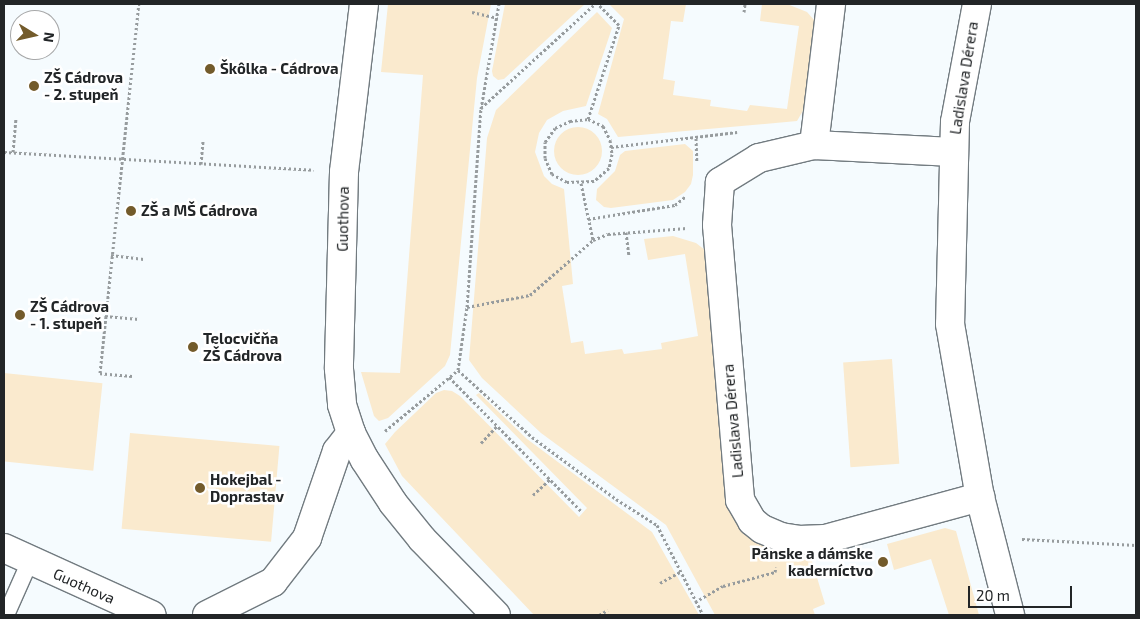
<!DOCTYPE html>
<html>
<head>
<meta charset="utf-8">
<style>
	body { margin:0 }
	#map { position:relative; width:1140px; height:619px; overflow:hidden; background:#f5fbfe; font-family:"Exo 2",sans-serif }
	div>[style] { position:absolute }
	.green>* { inset:0; background:#faeace; transform-origin:0 0 }
	.round { border-radius:50% }
	.path>* { height:3px; margin-top:-1.5px; transform-origin:0; background:repeating-linear-gradient(90deg,#979c9e 0 2.5px,transparent 0 5px) }
	.roads { filter:drop-shadow(1px 0 #727b80) drop-shadow(-1px 0 #727b80) drop-shadow(0 1px #727b80) drop-shadow(0 -1px #727b80) }
	.lane>* { height:16px; margin:-8px; padding:0 8px; transform-origin:8px; border-radius:8px; background:#fff }
	.street>* { height:28px; margin:-14px; padding:0 14px; transform-origin:14px; border-radius:14px; background:#fff }
	.dots>* { width:14px; height:14px; translate:-50% -50%; box-sizing:border-box; border:2px solid #fff; border-radius:50% }
	span { translate:-50% -50%; white-space:nowrap; text-align:center; line-height:1.15; -webkit-text-stroke:5px #fff; paint-order:stroke }
	.poi-label { font-size:15px; color:#222527; font-weight:700 }
	.left { translate:0 -50%; text-align:left }
	.right { translate:-100% -50%; text-align:right }
	.street-label { font-size:15px; color:#222527 }
	.frame { position:absolute; inset:0; border:5px solid #222527; pointer-events:none }
	.north { position:absolute; left:10px; top:10px; width:50px; height:50px; box-sizing:border-box; background:#fff; border:1px solid #a7a8a9; border-radius:50%; rotate:99deg; font-size:14px; font-weight:700; line-height:20px; text-align:center; color:#222527 }
	.north::after { content:''; display:block; margin:auto; width:18px; height:22px; background:#735b2b; clip-path:polygon(50% 0,100% 100%,50% 72%,0 100%) }
	.scale { position:absolute; left:968px; top:586px; width:104px; height:22px; box-sizing:border-box; border:2px solid #222527; border-top:0; padding-left:6px; font-size:15px; line-height:18px; white-space:nowrap; color:#222527; -webkit-text-stroke:4px #fff; paint-order:stroke }
</style>
</head>
<body>
<div id="map">
	<div class="green">
		<i style="clip-path:polygon(388px 4px,491px 4px,477px 78px,450px 355px,445px 366px,388px 418px,379px 421px,374px 416px,361px 372px,400px 373px,423px 75px,381px 72px)"></i>
		<i style="clip-path:polygon(505px 4px,585px 4px,504px 79px,498px 80px,493px 76px,492px 71px)"></i>
		<i style="clip-path:polygon(609px 4px,686px 4px,683px 22px,671px 21px,663px 79px,675px 81px,673px 95px,711px 100px,710px 106px,747px 111px,750px 105px,787px 109px,799px 26px,760px 21px,762px 4px,787px 4px,807px 12px,815px 21px,810px 87px,804px 109px,797px 121px,618px 137px,607px 119px,598px 114px,624px 19px)"></i>
		<i style="clip-path:polygon(597px 12px,612px 28px,586px 106px,563px 111px,547px 120px,539px 133px,535px 152px,544px 176px,552px 184px,564px 189px,573px 284px,562px 286px,571px 343px,583px 341px,585px 354px,622px 349px,624px 354px,662px 349px,661px 343px,698px 336px,685px 254px,648px 260px,644px 239px,673px 236px,696px 243px,705px 250px,711px 269px,731px 500px,809px 551px,825px 604px,813px 609px,815px 615px,715px 615px,666px 525px,541px 433px,482px 378px,469px 360px,487px 138px,496px 110px)"></i>
		<i class="round" style="left:554px;top:127px;width:48px;height:48px"></i>
		<i style="clip-path:polygon(685px 144px,693px 151px,693px 175px,691px 184px,685px 192px,673px 200px,611px 208px,604px 207px,596px 200px,597px 189px,615px 171px,620px 155px,625px 151px)"></i>
		<i style="left:892px;top:359px;width:105px;height:49px;rotate:86deg"></i>
		<i style="left:4px;top:373px;width:99px;height:88px;rotate:6deg"></i>
		<i style="clip-path:polygon(444px 390px,452px 391px,460px 396px,579px 517px,587px 508px,476px 395px,479px 393px,527px 439px,652px 532px,699px 615px,534px 615px,402px 476px,385px 444px,395px 432px,436px 393px)"></i>
		<i style="left:130px;top:433px;width:150px;height:96px;rotate:5deg"></i>
		<i style="clip-path:polygon(945px 528px,956px 531px,979px 615px,949px 615px,931px 559px,894px 570px,887px 544px)"></i>
	</div>
	<div class="path">
		<i style="left:472px;top:12px;width:26px;rotate:13deg"></i>
		<i style="left:744px;top:12px;width:8px;rotate:-83deg"></i>
		<i style="left:481px;top:108px;width:154px;rotate:-42.4deg"></i>
		<i style="left:588px;top:119px;width:17px;rotate:25deg"></i>
		<i style="left:603px;top:126px;width:16px;rotate:63deg"></i>
		<i style="left:610px;top:140px;width:14px;rotate:82deg"></i>
		<i style="left:612px;top:154px;width:14px;rotate:102deg"></i>
		<i style="left:609px;top:168px;width:20px;rotate:139deg"></i>
		<i style="left:594px;top:181px;width:27px;rotate:178deg"></i>
		<i style="left:567px;top:182px;width:17px;rotate:-152deg"></i>
		<i style="left:552px;top:174px;width:17px;rotate:-114deg"></i>
		<i style="left:545px;top:158px;width:16px;rotate:-90deg"></i>
		<i style="left:545px;top:142px;width:17px;rotate:-54deg"></i>
		<i style="left:555px;top:128px;width:17px;rotate:-25deg"></i>
		<i style="left:570px;top:121px;width:18px;rotate:-6deg"></i>
		<i style="left:588px;top:119px;width:99px;rotate:-71.7deg"></i>
		<i style="left:619px;top:25px;width:30px;rotate:-135deg"></i>
		<i style="left:696px;top:138px;width:23px;rotate:88deg"></i>
		<i style="left:611px;top:147px;width:127px;rotate:-6.8deg"></i>
		<i style="left:4px;top:152px;width:310px;rotate:3.3deg"></i>
		<i style="left:13px;top:152px;width:33px;rotate:-85deg"></i>
		<i style="left:201px;top:164px;width:24px;rotate:-85deg"></i>
		<i style="left:581px;top:183px;width:58px;rotate:78.1deg"></i>
		<i style="left:588px;top:219px;width:88px;rotate:-9.1deg"></i>
		<i style="left:675px;top:205px;width:14px;rotate:-39deg"></i>
		<i style="left:626px;top:232px;width:23px;rotate:83deg"></i>
		<i style="left:111px;top:255px;width:35px;rotate:7deg"></i>
		<i style="left:467px;top:307px;width:64px;rotate:-10.8deg"></i>
		<i style="left:530px;top:295px;width:84px;rotate:-41.1deg"></i>
		<i style="left:593px;top:240px;width:16px;rotate:-22deg"></i>
		<i style="left:608px;top:234px;width:79px;rotate:-4.3deg"></i>
		<i style="left:105px;top:316px;width:34px;rotate:5deg"></i>
		<i style="left:458px;top:370px;width:100px;rotate:42.2deg"></i>
		<i style="left:532px;top:437px;width:104px;rotate:36.4deg"></i>
		<i style="left:616px;top:499px;width:49px;rotate:32.4deg"></i>
		<i style="left:657px;top:525px;width:101px;rotate:62.9deg"></i>
		<i style="left:132px;top:376px;width:32px;rotate:-175deg"></i>
		<i style="left:100px;top:373px;width:371px;rotate:-84deg"></i>
		<i style="left:449px;top:377px;width:188px;rotate:45.4deg"></i>
		<i style="left:385px;top:431px;width:95px;rotate:-39.9deg"></i>
		<i style="left:458px;top:370px;width:64px;rotate:-81.9deg"></i>
		<i style="left:467px;top:307px;width:198px;rotate:-86deg"></i>
		<i style="left:481px;top:109px;width:107px;rotate:-80.3deg"></i>
		<i style="left:481px;top:443px;width:23px;rotate:-47deg"></i>
		<i style="left:533px;top:495px;width:23px;rotate:-43deg"></i>
		<i style="left:1022px;top:539px;width:114px;rotate:3deg"></i>
		<i style="left:660px;top:583px;width:23px;rotate:-29deg"></i>
		<i style="left:695px;top:602px;width:32px;rotate:-30deg"></i>
		<i style="left:723px;top:586px;width:54px;rotate:-15.1deg"></i>
		<i style="left:775px;top:572px;width:5px;rotate:-79deg"></i>
		<i style="left:599px;top:615px;width:10px;rotate:-29deg"></i>
	</div>
	<div class="roads">
		<div class="lane">
			<i style="left:6px;top:615px;width:59px;rotate:-66deg"></i>
		</div>
		<div class="street">
			<i style="left:364px;top:4px;width:169px;rotate:96.8deg"></i>
			<i style="left:344px;top:172px;width:197px;rotate:91.5deg"></i>
			<i style="left:339px;top:369px;width:36px;rotate:85deg"></i>
			<i style="left:342px;top:405px;width:29px;rotate:72deg"></i>
			<i style="left:351px;top:433px;width:30px;rotate:63deg"></i>
			<i style="left:365px;top:460px;width:51px;rotate:56.9deg"></i>
			<i style="left:393px;top:503px;width:46px;rotate:51.1deg"></i>
			<i style="left:422px;top:539px;width:106px;rotate:45.8deg"></i>
			<i style="left:977px;top:4px;width:120px;rotate:100.6deg"></i>
			<i style="left:955px;top:122px;width:202px;rotate:91.4deg"></i>
			<i style="left:950px;top:324px;width:176px;rotate:80.2deg"></i>
			<i style="left:980px;top:497px;width:122px;rotate:75.7deg"></i>
			<i style="left:814px;top:145px;width:142px;rotate:-83.1deg"></i>
			<i style="left:953px;top:152px;width:139px;rotate:-177.1deg"></i>
			<i style="left:814px;top:145px;width:57px;rotate:166.7deg"></i>
			<i style="left:759px;top:158px;width:46px;rotate:148.4deg"></i>
			<i style="left:720px;top:182px;width:43px;rotate:94deg"></i>
			<i style="left:717px;top:225px;width:276px;rotate:85.2deg"></i>
			<i style="left:740px;top:500px;width:24px;rotate:60deg"></i>
			<i style="left:752px;top:521px;width:13px;rotate:39deg"></i>
			<i style="left:762px;top:529px;width:21px;rotate:23deg"></i>
			<i style="left:781px;top:537px;width:18px;rotate:9deg"></i>
			<i style="left:799px;top:540px;width:26px;rotate:-2deg"></i>
			<i style="left:825px;top:539px;width:161px;rotate:-15.2deg"></i>
			<i style="left:4px;top:548px;width:162px;rotate:24.4deg"></i>
			<i style="left:207px;top:615px;width:74px;rotate:-26.6deg"></i>
			<i style="left:273px;top:582px;width:56px;rotate:-52.3deg"></i>
			<i style="left:307px;top:538px;width:92px;rotate:-71deg"></i>
			<i style="left:337px;top:451px;width:23px;rotate:-52deg"></i>
		</div>
	</div>
	<div class="dots">
		<i style="left:210px;top:69px;background:#735b2b"></i>
		<i style="left:34px;top:86px;background:#735b2b"></i>
		<i style="left:131px;top:211px;background:#735b2b"></i>
		<i style="left:20px;top:315px;background:#735b2b"></i>
		<i style="left:193px;top:347px;background:#735b2b"></i>
		<i style="left:200px;top:488px;background:#735b2b"></i>
		<i style="left:883px;top:562px;background:#735b2b"></i>
	</div>
	<div class="poi-label">
		<span class="left" style="left:220px;top:69px">Škôlka - Cádrova</span>
		<span class="left" style="left:44px;top:86px">ZŠ Cádrova<br>- 2. stupeň</span>
		<span class="left" style="left:141px;top:211px">ZŠ a MŠ Cádrova</span>
		<span class="left" style="left:30px;top:315px">ZŠ Cádrova<br>- 1. stupeň</span>
		<span class="left" style="left:203px;top:347px">Telocvičňa<br>ZŠ Cádrova</span>
		<span class="left" style="left:210px;top:488px">Hokejbal -<br>Doprastav</span>
		<span class="right" style="left:873px;top:562px">Pánske a dámske<br>kaderníctvo</span>
	</div>
	<div class="street-label">
		<span style="left:964px;top:78px;rotate:-81deg">Ladislava Dérera</span>
		<span style="left:343px;top:219px;rotate:-89deg">Guothova</span>
		<span style="left:733px;top:421px;rotate:-95deg">Ladislava Dérera</span>
		<span style="left:84px;top:586px;rotate:24deg">Guothova</span>
	</div>
	<div class="frame"></div>
	<div class="north">N</div>
	<div class="scale">20 m</div>
</div>
</body>
</html>
